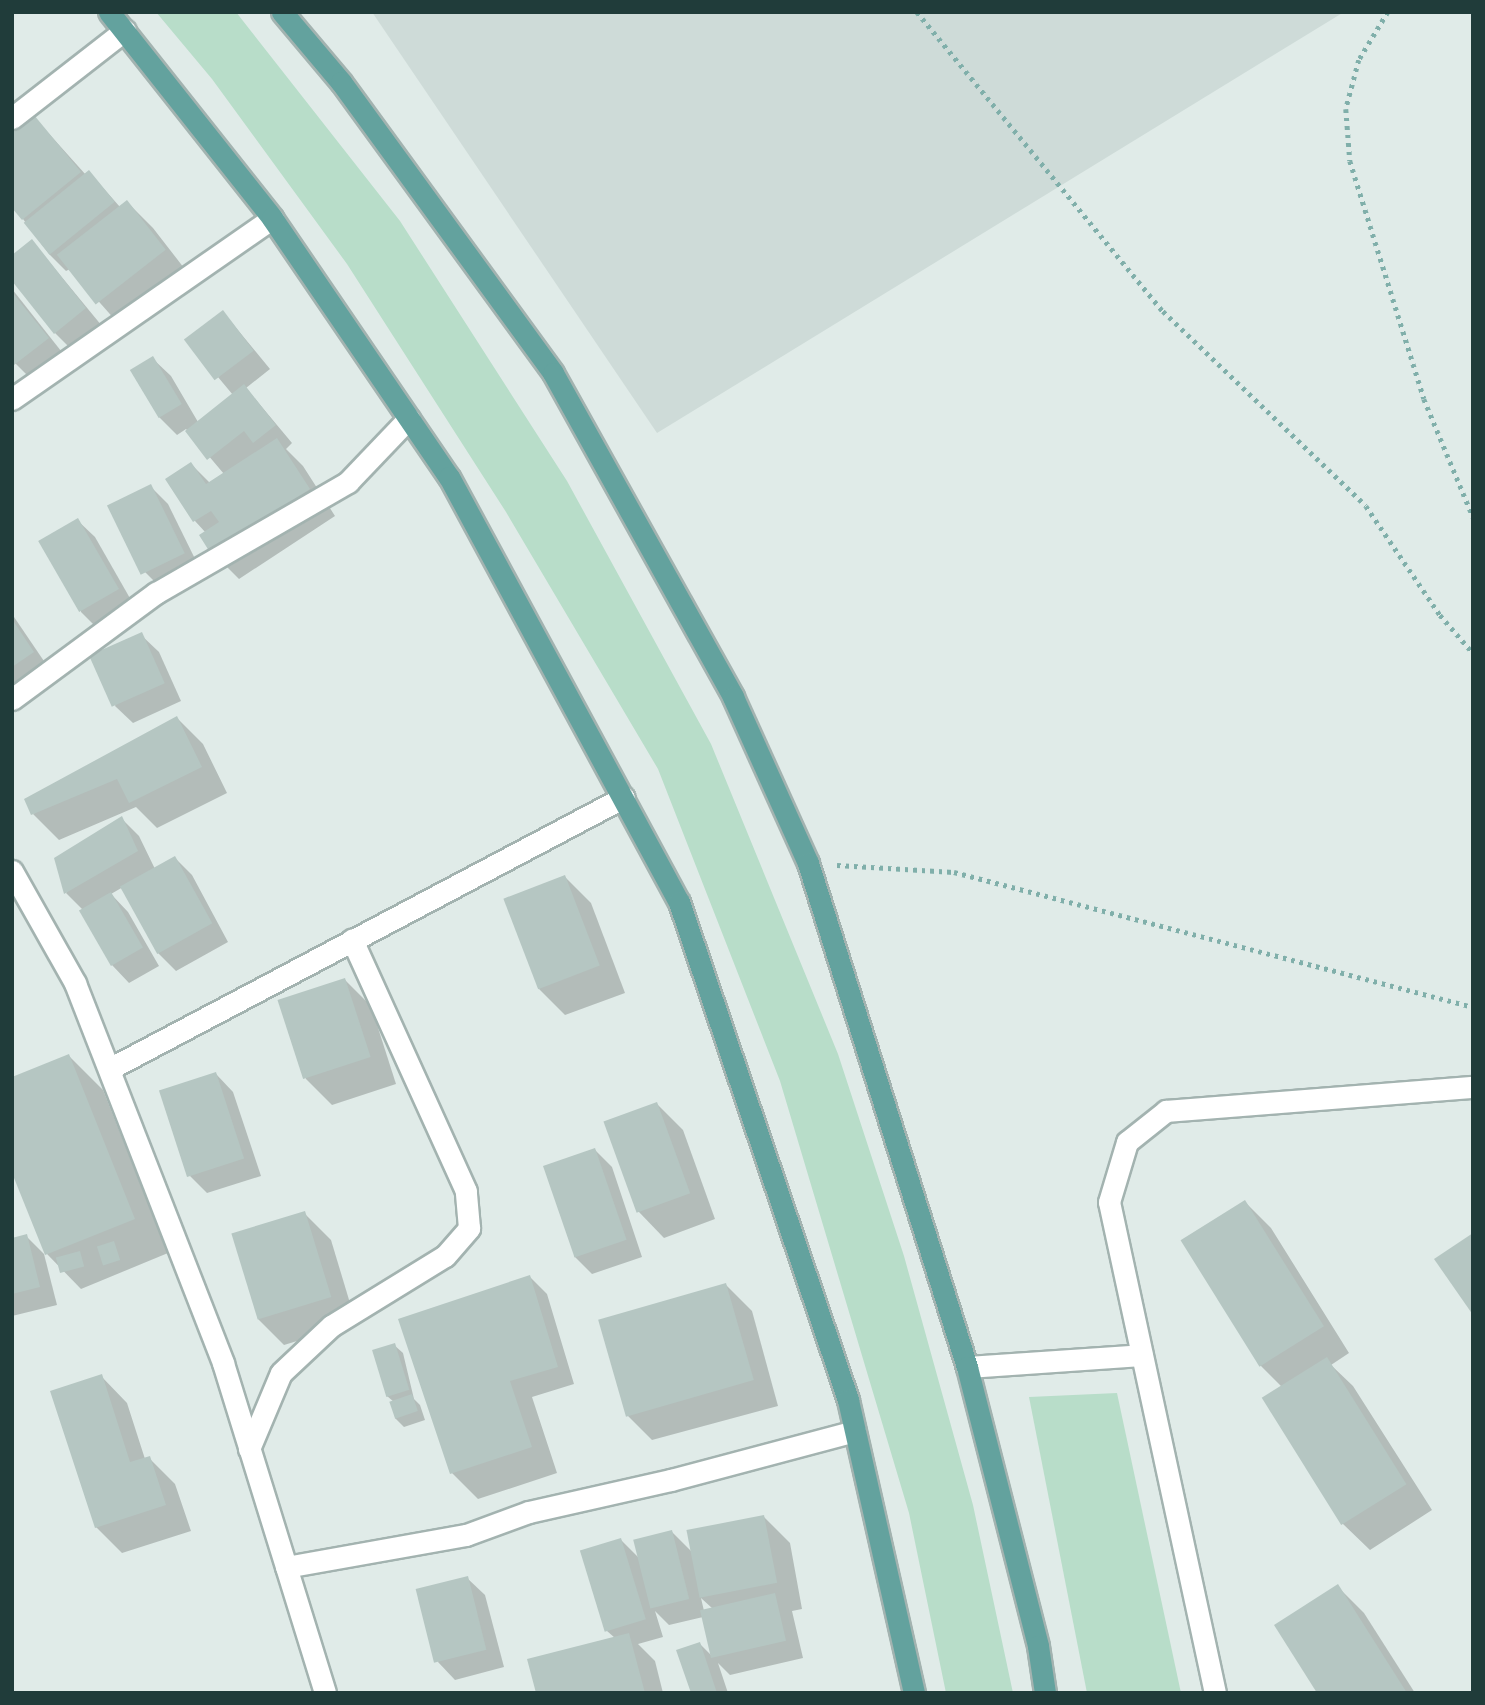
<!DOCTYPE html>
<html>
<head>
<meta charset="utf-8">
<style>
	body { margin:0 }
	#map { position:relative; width:1485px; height:1705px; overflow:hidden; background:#e0ebe8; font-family:"Source Sans 3",sans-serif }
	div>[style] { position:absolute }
	.built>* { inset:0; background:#cedbd8 }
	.green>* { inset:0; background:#b8ddc9 }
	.shadow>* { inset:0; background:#0003 }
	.building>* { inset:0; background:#b5c6c2; transform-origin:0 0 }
	.path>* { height:4.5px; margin-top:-2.25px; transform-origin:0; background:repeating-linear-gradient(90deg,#80afaa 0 3.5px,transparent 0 8.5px) }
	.roads { filter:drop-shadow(2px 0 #a3b3b0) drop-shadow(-2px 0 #a3b3b0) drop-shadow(0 2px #a3b3b0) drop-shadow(0 -2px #a3b3b0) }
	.minor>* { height:21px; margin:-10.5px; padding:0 10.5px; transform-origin:10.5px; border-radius:10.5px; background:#fff }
	.primary>* { height:21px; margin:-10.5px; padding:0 10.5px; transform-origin:10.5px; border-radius:10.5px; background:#63a29e }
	span { translate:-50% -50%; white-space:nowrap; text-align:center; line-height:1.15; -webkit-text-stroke:5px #f0f8f5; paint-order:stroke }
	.frame { position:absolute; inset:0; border:14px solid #203c3a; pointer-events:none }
</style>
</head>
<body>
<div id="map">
	<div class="built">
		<i style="clip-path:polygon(372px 12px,1344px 12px,657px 433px)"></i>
	</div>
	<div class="green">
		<i style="clip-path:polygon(156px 12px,236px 12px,400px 221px,567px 481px,711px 744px,838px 1054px,904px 1256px,973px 1505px,1013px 1693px,946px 1693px,909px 1513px,780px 1081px,658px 769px,506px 512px,347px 264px,212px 79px)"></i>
		<i style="clip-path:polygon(1117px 1393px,1181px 1693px,1087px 1693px,1029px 1397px)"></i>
	</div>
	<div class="shadow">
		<i style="clip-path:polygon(34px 117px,86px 175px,89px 172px,120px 207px,127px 202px,153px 228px,191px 277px,124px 330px,70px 269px,66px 271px,49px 254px,23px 219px)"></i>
		<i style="clip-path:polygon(32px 241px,102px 326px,72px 350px,55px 333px)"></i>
		<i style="clip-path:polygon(12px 289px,65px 356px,33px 381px,12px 360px)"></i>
		<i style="clip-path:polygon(223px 312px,270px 369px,246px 388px,292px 443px,286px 449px,303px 466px,335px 516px,239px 579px,213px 553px,206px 533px,195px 521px,168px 479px,191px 464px,210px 483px,224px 474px,186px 429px,177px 435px,159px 417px,153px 359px,171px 376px,198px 422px,233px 395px,187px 340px)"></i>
		<i style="clip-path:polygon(150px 486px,168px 504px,201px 571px,163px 590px,145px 572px)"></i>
		<i style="clip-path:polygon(77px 520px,95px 537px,135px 607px,98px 629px,81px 612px)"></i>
		<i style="clip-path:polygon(12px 614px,50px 670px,12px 696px)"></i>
		<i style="clip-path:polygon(141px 635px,159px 652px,181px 701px,133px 723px,115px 706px)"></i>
		<i style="clip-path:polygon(177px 718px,203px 744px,227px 793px,157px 828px,136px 807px,59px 840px,33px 814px)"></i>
		<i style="clip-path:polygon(122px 819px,139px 836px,155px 869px,175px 858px,192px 875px,228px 942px,176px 971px,158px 953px,123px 887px,111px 894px,128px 912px,159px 966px,129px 983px,112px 965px,83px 910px,66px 893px)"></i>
		<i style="clip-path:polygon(565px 877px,591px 903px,625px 993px,565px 1015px,539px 989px)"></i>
		<i style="clip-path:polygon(345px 980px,371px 1006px,396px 1084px,332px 1105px,306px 1079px,280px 1001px)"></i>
		<i style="clip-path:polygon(69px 1056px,103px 1090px,168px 1253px,81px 1289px,47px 1254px,12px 1169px)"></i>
		<i style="clip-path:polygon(216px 1074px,233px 1092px,261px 1176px,207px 1193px,190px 1176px)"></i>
		<i style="clip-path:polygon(657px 1104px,683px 1130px,715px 1219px,664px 1238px,638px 1211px)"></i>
		<i style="clip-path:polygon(595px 1150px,612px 1167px,642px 1257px,592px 1274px,574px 1256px)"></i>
		<i style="clip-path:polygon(1245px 1202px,1271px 1228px,1349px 1353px,1331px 1365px,1353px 1386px,1432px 1510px,1370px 1550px,1343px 1524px,1282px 1387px,1261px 1366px,1183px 1241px)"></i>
		<i style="clip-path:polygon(304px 1213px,331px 1240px,356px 1323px,284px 1345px,258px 1319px)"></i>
		<i style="clip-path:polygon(26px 1236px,44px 1254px,57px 1305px,12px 1316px,12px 1240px)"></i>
		<i style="clip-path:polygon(530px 1277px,547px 1294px,574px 1384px,532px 1397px,557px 1473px,478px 1499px,452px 1473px)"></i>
		<i style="clip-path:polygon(726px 1285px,752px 1311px,778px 1406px,652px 1440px,626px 1414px)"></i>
		<i style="clip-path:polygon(394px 1345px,403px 1353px,414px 1399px,420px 1405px,425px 1420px,404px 1427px,395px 1418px,394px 1402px,387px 1396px)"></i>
		<i style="clip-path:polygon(101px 1376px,127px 1403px,145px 1459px,149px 1458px,175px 1484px,191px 1531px,122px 1553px,96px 1527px)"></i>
		<i style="clip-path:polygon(evenodd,764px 1517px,790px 1543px,802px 1609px,792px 1611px,803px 1658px,730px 1675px,718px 1663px,728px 1693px,693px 1693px,700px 1644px,712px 1656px,703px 1617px,669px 1625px,655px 1611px,663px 1637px,638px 1644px,655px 1661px,663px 1693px,537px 1693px,615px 1638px,607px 1631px,621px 1540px,639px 1558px,672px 1532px,692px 1552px,764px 1517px,701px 1598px,713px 1609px,704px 1611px,701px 1598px)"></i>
		<i style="clip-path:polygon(467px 1578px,485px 1595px,504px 1667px,455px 1680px,438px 1662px)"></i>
		<i style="clip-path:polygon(1338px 1587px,1364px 1613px,1415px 1693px,1319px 1693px)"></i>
	</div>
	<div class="building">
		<i style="clip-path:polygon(34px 115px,81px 172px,22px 220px,12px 208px,12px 133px)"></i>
		<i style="left:89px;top:170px;width:41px;height:84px;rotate:51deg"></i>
		<i style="left:127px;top:200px;width:63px;height:89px;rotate:52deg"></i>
		<i style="clip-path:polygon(32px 239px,86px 308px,54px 334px,12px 281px,12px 255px)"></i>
		<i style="clip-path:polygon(12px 292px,49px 338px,14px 365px,12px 363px)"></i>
		<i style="left:223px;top:310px;width:51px;height:49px;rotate:53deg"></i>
		<i style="left:153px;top:356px;width:56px;height:27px;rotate:59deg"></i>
		<i style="clip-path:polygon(244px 384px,276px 425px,253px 443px,244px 431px,207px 460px,185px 431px)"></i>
		<i style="clip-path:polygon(277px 438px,310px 489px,211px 554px,199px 535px,219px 522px,211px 511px,193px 522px,165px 479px,191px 462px,206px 484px)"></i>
		<i style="left:151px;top:484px;width:77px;height:49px;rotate:64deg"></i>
		<i style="left:78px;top:518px;width:82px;height:46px;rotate:60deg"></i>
		<i style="clip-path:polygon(12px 619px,34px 652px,12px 667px)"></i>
		<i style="left:142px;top:632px;width:56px;height:58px;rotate:66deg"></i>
		<i style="clip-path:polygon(177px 716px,202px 767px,129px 803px,117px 779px,31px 815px,24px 799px)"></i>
		<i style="clip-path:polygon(122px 816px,138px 851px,64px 894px,54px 858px)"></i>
		<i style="left:175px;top:856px;width:77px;height:63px;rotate:61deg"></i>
		<i style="left:565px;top:875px;width:97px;height:66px;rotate:69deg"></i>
		<i style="left:111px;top:892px;width:64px;height:37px;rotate:60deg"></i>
		<i style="left:345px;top:978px;width:83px;height:71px;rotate:72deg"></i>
		<i style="clip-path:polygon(69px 1054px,135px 1219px,45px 1255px,12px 1173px,12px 1077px)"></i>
		<i style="left:216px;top:1072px;width:91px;height:60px;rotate:72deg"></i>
		<i style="left:657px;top:1102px;width:97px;height:57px;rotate:70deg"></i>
		<i style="left:595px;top:1148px;width:97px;height:55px;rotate:71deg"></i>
		<i style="left:1245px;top:1200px;width:149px;height:76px;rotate:58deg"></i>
		<i style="left:305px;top:1211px;width:90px;height:77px;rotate:73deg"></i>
		<i style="clip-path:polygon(1473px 1233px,1473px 1315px,1434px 1259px)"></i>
		<i style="clip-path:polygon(27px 1234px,40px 1287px,12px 1294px,12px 1238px)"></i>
		<i style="left:114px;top:1241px;width:20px;height:18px;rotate:72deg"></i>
		<i style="left:80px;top:1251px;width:16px;height:25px;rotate:75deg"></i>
		<i style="clip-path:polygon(530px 1275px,558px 1367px,510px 1381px,532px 1447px,450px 1474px,398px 1319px)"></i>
		<i style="left:726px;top:1283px;width:101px;height:133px;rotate:74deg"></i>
		<i style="left:395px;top:1343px;width:49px;height:24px;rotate:73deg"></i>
		<i style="left:1327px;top:1357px;width:150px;height:77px;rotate:58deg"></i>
		<i style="clip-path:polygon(102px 1374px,130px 1462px,150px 1456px,166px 1505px,95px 1528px,50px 1391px)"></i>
		<i style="left:412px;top:1394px;width:18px;height:24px;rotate:71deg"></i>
		<i style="left:764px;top:1515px;width:69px;height:79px;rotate:79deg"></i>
		<i style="left:672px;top:1530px;width:71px;height:40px;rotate:76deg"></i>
		<i style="left:621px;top:1538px;width:85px;height:43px;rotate:73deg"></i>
		<i style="left:468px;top:1576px;width:76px;height:54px;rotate:76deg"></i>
		<i style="clip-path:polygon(1338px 1584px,1407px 1693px,1317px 1693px,1274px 1625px)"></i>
		<i style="left:775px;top:1593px;width:49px;height:77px;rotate:77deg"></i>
		<i style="clip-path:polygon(629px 1633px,645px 1693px,536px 1693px,527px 1659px)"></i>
		<i style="clip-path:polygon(700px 1642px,717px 1693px,691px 1693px,676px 1650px)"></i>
	</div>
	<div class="path">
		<i style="left:917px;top:12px;width:387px;rotate:50.6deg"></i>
		<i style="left:1163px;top:311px;width:281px;rotate:43.8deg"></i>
		<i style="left:1366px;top:506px;width:132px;rotate:55.8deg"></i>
		<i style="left:1440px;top:615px;width:50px;rotate:49deg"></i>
		<i style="left:1388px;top:12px;width:56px;rotate:121.1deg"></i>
		<i style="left:1359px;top:60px;width:51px;rotate:104.9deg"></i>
		<i style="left:1346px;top:109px;width:52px;rotate:85.6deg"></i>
		<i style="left:1350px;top:161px;width:249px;rotate:72.7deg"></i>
		<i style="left:1424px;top:399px;width:128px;rotate:67.4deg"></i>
		<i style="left:837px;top:865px;width:117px;rotate:3.4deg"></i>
		<i style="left:954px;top:872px;width:536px;rotate:14.58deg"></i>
	</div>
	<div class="roads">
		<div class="minor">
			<i style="left:12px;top:118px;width:143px;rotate:-37.9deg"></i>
			<i style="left:12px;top:399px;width:317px;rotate:-34.8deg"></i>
			<i style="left:12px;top:699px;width:179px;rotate:-36.4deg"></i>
			<i style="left:156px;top:593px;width:222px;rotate:-30deg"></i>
			<i style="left:348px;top:482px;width:88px;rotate:-46.4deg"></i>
			<i style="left:12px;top:871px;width:129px;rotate:60.6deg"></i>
			<i style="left:75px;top:983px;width:408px;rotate:68.7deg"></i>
			<i style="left:223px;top:1363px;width:345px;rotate:72.8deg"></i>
			<i style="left:109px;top:1069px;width:582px;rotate:-27.84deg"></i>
			<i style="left:967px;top:1367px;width:175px;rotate:-3.9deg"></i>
			<i style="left:249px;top:1449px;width:82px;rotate:-67.2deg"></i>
			<i style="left:281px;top:1373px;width:69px;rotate:-43.2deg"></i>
			<i style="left:331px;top:1326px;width:134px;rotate:-31.6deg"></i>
			<i style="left:445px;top:1256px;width:37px;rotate:-49deg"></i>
			<i style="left:469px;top:1228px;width:37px;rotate:-95deg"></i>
			<i style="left:466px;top:1191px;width:276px;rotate:-114.4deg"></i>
			<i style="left:286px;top:1567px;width:183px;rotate:-10.1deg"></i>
			<i style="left:466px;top:1535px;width:67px;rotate:-20.1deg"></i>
			<i style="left:529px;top:1512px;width:146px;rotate:-12.7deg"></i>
			<i style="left:671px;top:1480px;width:190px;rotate:-14.9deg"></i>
			<i style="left:1215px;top:1693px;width:502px;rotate:-102.18deg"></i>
			<i style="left:1109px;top:1202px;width:63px;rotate:-73.3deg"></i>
			<i style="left:1127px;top:1142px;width:50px;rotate:-38.5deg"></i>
			<i style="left:1166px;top:1111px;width:308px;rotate:-4.5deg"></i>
		</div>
		<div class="primary">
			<i style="left:109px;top:12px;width:263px;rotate:51.6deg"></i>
			<i style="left:272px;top:218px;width:314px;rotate:55.7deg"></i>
			<i style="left:449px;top:477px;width:483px;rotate:61.6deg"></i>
			<i style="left:679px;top:902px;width:526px;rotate:71.25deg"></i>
			<i style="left:848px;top:1400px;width:300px;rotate:77.3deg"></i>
			<i style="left:282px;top:12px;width:92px;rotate:49.9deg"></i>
			<i style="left:341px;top:82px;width:360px;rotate:53.9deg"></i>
			<i style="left:553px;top:373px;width:371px;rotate:60.9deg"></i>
			<i style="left:733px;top:697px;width:182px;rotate:65.7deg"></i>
			<i style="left:808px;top:863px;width:528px;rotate:72.49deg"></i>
			<i style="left:967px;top:1367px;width:288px;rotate:75.7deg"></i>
			<i style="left:1038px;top:1646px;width:48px;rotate:81.5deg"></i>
		</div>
	</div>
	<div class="frame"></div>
</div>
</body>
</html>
